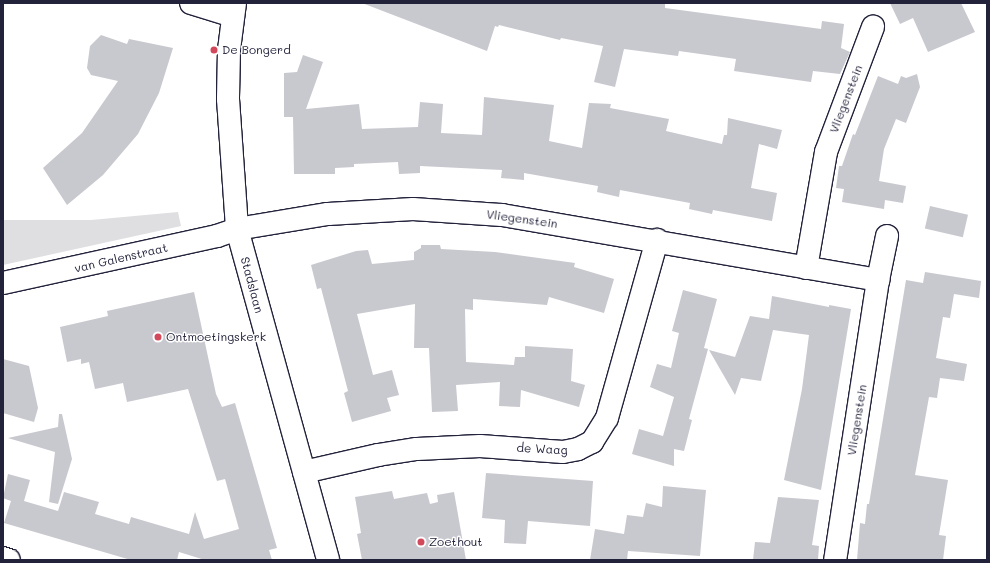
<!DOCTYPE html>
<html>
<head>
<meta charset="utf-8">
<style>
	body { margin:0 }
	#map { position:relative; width:990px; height:563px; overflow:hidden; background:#fff; font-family:Mali,sans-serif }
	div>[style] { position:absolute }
	.green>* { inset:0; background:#dfdfe2 }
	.building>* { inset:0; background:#c8c8cf; transform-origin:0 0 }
	.roads { filter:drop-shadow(1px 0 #22223b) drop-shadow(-1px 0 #22223b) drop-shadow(0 1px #22223b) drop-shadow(0 -1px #22223b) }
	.minor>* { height:22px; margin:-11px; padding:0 11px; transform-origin:11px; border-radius:11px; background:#fff }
	.dots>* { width:11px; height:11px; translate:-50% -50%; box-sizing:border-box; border:2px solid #fff; border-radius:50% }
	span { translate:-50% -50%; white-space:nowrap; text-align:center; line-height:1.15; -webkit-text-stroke:3px #fff; paint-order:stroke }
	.poi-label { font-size:12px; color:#22223b }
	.left { translate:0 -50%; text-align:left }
	.street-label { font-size:12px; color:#22223b }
	.frame { position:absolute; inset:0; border:4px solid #22223b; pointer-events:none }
</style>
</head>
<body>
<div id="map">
	<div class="green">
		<i style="clip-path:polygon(178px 212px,181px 226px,3px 265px,3px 220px,91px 220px)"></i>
	</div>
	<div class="building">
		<i style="clip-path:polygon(362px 3px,665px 3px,665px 8px,821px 29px,822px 21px,844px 24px,841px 48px,850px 52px,840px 74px,813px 71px,811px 82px,734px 71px,736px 59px,679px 51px,678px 56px,624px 49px,615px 87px,594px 82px,603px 46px,561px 38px,560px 40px,499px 25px,498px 27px,495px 26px,487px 51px)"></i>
		<i style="clip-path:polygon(890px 3px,961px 3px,975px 32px,928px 52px,913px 18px,900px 24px)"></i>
		<i style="clip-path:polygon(101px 35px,127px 44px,129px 39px,173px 48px,159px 93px,138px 134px,103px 175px,67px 205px,43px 168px,82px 133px,118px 81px,91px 75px,87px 68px,90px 46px)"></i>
		<i style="clip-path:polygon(303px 55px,323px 62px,306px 109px,359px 104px,362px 129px,418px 127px,420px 102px,443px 104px,441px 133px,482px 135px,484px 97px,554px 105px,549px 141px,582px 148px,589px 103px,611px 104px,610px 108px,669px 119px,666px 131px,722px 144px,724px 135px,727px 135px,728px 118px,782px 130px,777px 149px,759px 144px,751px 188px,777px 193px,772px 221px,713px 210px,712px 214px,689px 209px,690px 203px,620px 190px,619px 197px,597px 192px,598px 186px,524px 173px,524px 180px,501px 178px,502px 170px,420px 166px,420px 173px,399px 174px,398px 162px,354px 164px,354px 167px,335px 168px,335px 174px,294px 174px,293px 117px,284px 117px,284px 73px,297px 72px)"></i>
		<i style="clip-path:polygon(917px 74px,920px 87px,906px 123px,896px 119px,884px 149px,879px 181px,906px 186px,903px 203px,885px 200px,884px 209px,842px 202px,844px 189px,836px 188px,839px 166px,842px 166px,853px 134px,855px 135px,878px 76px,898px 84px,901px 76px,906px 78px)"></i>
		<i style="left:930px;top:206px;width:39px;height:23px;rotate:13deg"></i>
		<i style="clip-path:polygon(421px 245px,440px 245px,441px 249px,495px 252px,575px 263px,574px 267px,614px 279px,604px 313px,549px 297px,547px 305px,473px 299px,473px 310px,465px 309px,466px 362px,514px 365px,515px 357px,525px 357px,525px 346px,573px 349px,571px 381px,585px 385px,579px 407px,521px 390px,520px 407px,499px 406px,500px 382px,456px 385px,458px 411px,432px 412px,429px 348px,414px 348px,415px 304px,357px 314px,373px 375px,392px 370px,399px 395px,387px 398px,391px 411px,352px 422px,344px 393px,348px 391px,321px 288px,317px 289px,311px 265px,356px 251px,368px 250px,372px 264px,414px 260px,414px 252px,421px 248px)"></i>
		<i style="clip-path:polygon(925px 272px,981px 281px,979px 298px,954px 294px,950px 318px,943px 317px,936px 358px,967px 364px,964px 381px,940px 378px,937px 398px,929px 397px,915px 475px,948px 480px,939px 535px,946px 536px,943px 560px,857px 560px,860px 523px,865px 524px,867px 504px,869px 504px,906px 280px,923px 283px)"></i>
		<i style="clip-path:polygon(683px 290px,717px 299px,704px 348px,708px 349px,689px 419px,692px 420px,684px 451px,674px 449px,674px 466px,632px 454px,639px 429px,663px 436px,674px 397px,650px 387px,657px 364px,671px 368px,679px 333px,672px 331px)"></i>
		<i style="clip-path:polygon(194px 292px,216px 394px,222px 407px,235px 403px,277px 548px,269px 550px,272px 560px,205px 560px,179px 552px,177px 560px,131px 560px,4px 523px,11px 501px,3px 498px,8px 474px,30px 480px,24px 501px,58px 511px,64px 492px,99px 502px,95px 514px,129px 524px,131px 517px,189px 534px,195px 512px,204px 539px,239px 529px,225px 479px,217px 481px,188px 389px,127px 402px,123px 383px,95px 389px,89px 362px,81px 364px,81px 359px,67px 362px,60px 327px,108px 316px,107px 311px)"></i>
		<i style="clip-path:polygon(772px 296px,829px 307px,829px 305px,851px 309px,821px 490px,784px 480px,802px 389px,809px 335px,773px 330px,761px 381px,741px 378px,735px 395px,709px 350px,735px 357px,750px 316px,769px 319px)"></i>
		<i style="clip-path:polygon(3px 359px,29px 366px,38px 408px,34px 422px,3px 413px)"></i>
		<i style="clip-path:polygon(59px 414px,62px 414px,72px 459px,58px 504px,49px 502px,55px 452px,8px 438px,58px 427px)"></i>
		<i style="clip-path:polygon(486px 473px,593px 481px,590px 526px,528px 521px,526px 544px,504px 543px,505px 520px,482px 518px)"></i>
		<i style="clip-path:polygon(663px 486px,706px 490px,700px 556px,628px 551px,627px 560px,590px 560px,595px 529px,624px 534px,627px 515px,643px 517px,646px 503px,662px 507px)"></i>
		<i style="clip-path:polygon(392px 491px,394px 499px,427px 493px,430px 504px,438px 502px,437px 495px,454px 492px,466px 560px,362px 560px,357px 534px,361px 533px,355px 497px)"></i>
		<i style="clip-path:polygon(778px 497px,819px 500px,812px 545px,819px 546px,818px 560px,753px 560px,755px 542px,770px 543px)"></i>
	</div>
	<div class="roads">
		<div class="minor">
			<i style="left:191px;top:3px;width:44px;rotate:17.2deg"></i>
			<i style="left:235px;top:3px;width:47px;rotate:97.3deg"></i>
			<i style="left:229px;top:50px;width:49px;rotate:91.2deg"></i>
			<i style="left:228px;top:99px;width:130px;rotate:86deg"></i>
			<i style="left:237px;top:229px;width:343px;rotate:74.6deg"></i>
			<i style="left:806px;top:268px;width:118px;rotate:-80.2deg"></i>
			<i style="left:826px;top:152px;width:134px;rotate:-69.4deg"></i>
			<i style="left:878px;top:280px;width:45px;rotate:-78.4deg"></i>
			<i style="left:3px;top:283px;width:219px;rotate:-12.4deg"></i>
			<i style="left:217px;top:236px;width:21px;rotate:-19deg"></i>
			<i style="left:237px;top:229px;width:92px;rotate:-9.4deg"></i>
			<i style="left:328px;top:214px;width:85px;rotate:-3.4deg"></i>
			<i style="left:413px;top:209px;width:89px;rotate:3.9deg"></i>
			<i style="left:502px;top:215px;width:382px;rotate:9.8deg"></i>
			<i style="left:878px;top:280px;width:283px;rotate:98.7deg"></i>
			<i style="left:304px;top:472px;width:76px;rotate:-12.9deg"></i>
			<i style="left:378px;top:455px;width:39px;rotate:-9deg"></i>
			<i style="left:417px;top:449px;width:63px;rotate:-2.7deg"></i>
			<i style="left:480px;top:446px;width:83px;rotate:4.1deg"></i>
			<i style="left:563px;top:452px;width:15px;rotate:-11deg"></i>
			<i style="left:578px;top:449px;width:16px;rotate:-27deg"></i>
			<i style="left:592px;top:442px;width:28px;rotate:-58deg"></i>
			<i style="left:607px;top:418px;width:185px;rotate:-74.3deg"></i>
			<i style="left:3px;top:558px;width:6px;rotate:18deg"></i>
		</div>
	</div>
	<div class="dots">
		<i style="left:214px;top:50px;background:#d1495b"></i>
		<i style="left:158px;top:337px;background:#d1495b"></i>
		<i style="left:421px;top:542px;background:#d1495b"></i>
	</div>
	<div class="poi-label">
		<span class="left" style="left:222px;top:50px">De Bongerd</span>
		<span class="left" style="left:166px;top:337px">Ontmoetingskerk</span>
		<span class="left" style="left:429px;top:542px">Zoethout</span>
	</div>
	<div class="street-label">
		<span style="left:846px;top:99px;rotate:-69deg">Vliegenstein</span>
		<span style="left:522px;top:219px;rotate:8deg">Vliegenstein</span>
		<span style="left:121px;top:258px;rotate:-13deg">van Galenstraat</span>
		<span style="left:252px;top:285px;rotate:75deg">Stadslaan</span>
		<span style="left:857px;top:420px;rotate:-81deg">Vliegenstein</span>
		<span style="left:542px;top:449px;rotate:3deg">de Waag</span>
	</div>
	<div class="frame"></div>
</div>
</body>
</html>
